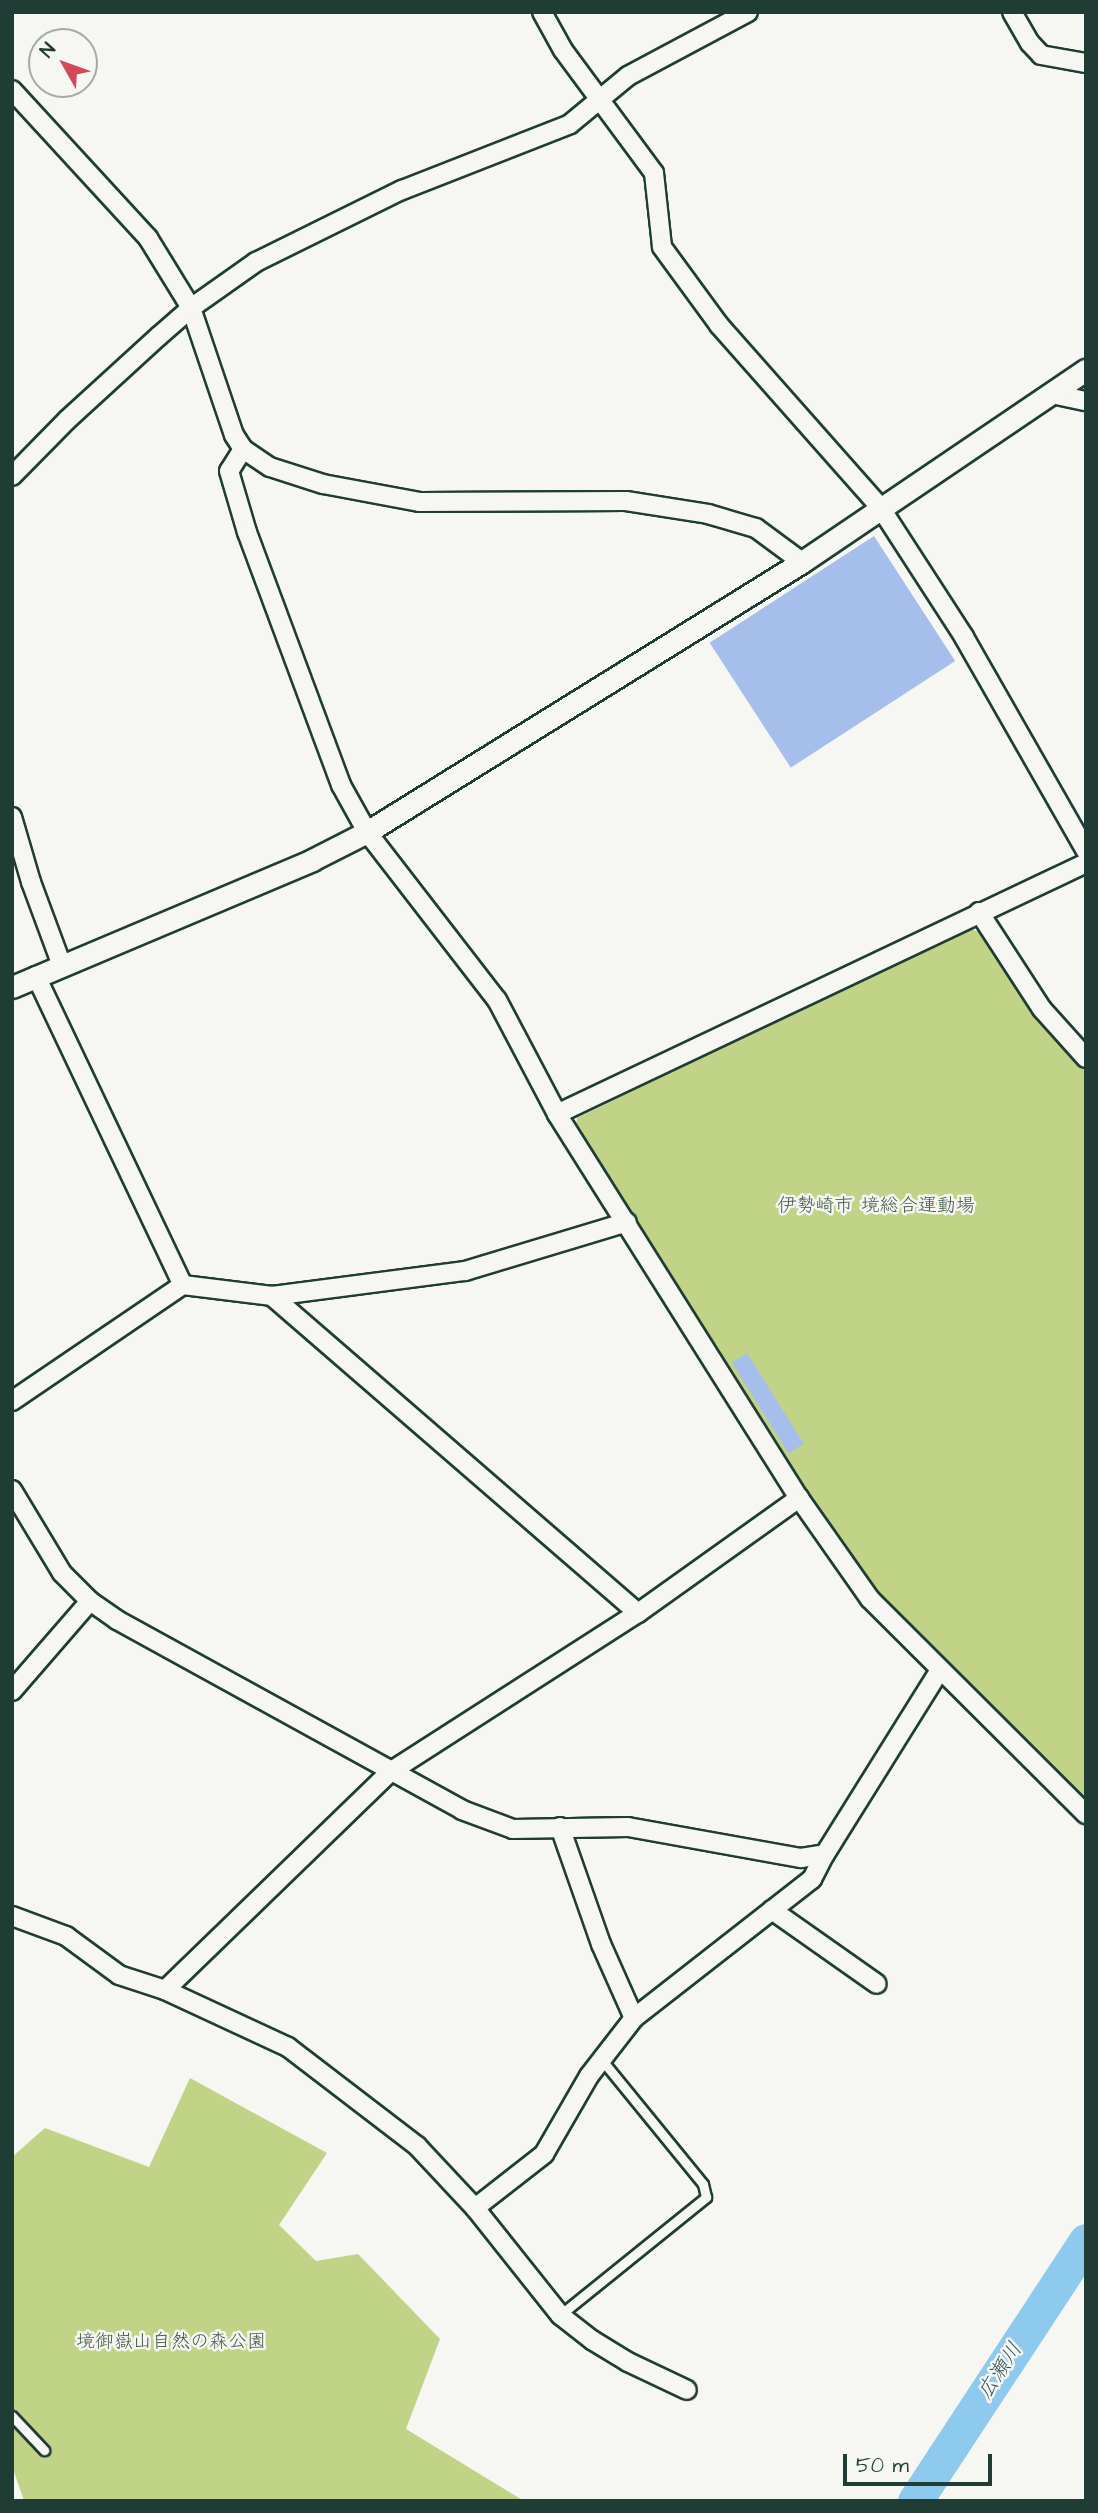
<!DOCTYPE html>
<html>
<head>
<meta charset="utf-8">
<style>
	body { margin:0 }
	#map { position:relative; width:1098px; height:2513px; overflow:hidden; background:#f6f6f2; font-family:"Architects Daughter","Klee One",sans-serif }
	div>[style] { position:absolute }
	.green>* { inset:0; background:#c1d387 }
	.river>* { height:35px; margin:-17.5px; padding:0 17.5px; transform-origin:17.5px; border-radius:17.5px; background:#8ec9ee }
	.building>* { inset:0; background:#a6beec; transform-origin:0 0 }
	.roads { filter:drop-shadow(2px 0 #1f3d34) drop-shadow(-2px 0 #1f3d34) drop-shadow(0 2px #1f3d34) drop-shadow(0 -2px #1f3d34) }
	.service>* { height:9px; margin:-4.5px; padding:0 4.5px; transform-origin:4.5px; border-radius:4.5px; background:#f6f6f2 }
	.minor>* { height:18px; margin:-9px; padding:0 9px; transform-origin:9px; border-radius:9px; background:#f6f6f2 }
	.tertiary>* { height:21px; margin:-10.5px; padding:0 10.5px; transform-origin:10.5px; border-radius:10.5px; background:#f6f6f2 }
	span { translate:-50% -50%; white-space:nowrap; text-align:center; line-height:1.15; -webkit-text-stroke:5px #f6f6f2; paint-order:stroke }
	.park-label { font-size:19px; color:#3f5b45 }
	.water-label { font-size:21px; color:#355959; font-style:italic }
	.frame { position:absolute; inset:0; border:14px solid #1f3d34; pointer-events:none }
	.north { position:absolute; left:28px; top:28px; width:70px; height:70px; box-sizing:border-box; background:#f6f6f2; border:2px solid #a0aca6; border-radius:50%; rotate:310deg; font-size:19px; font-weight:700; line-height:28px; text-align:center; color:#1f3d34 }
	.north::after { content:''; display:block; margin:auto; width:24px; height:32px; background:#d1495b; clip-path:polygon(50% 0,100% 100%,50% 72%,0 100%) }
	.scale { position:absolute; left:843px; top:2454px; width:149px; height:32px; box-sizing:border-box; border:4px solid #1f3d34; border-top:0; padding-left:9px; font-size:21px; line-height:24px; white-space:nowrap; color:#1f3d34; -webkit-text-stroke:5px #f6f6f2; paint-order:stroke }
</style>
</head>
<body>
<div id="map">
	<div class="green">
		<i style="clip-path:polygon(967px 928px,980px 932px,1029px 1008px,1086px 1072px,1086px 1800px,904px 1623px,855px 1565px,576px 1127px,577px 1118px)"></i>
		<i style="clip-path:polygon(190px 2078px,327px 2153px,279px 2225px,316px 2261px,358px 2254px,440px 2339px,406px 2429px,524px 2501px,24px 2501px,12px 2466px,12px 2157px,45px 2128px,149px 2167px)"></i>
	</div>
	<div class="river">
		<i style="left:915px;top:2501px;width:311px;rotate:-56.7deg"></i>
	</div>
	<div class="building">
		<i style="left:874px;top:536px;width:149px;height:196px;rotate:57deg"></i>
		<i style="left:747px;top:1353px;width:107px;height:18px;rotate:58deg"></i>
	</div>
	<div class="roads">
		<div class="service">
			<i style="left:560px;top:2315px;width:188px;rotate:-38.9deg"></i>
			<i style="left:706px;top:2197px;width:13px;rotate:-103deg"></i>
			<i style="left:703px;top:2184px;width:160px;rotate:-129.2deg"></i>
			<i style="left:12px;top:2416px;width:47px;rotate:46.7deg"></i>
		</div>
		<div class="minor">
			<i style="left:542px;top:12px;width:43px;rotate:61.1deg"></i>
			<i style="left:563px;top:50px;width:153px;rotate:53.5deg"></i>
			<i style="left:654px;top:173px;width:74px;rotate:83.8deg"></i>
			<i style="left:662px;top:247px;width:97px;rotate:53.8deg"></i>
			<i style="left:719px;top:325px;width:243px;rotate:48.5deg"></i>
			<i style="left:880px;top:507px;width:155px;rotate:57.1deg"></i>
			<i style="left:964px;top:637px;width:246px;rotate:60.3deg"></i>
			<i style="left:1012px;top:12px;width:36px;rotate:60deg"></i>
			<i style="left:1030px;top:43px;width:16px;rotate:47deg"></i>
			<i style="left:1041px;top:55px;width:46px;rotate:10.1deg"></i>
			<i style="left:12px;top:90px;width:201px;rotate:47.4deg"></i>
			<i style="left:148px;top:238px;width:82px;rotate:58.4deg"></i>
			<i style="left:191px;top:308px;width:134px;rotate:71.3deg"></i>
			<i style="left:234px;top:435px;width:17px;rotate:57deg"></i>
			<i style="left:243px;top:449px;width:32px;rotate:34deg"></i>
			<i style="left:270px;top:467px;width:56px;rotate:17.8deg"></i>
			<i style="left:323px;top:484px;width:99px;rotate:10.5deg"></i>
			<i style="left:420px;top:502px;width:206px;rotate:-0.3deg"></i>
			<i style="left:626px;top:501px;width:83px;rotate:9deg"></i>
			<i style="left:708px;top:514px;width:50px;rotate:16.3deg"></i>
			<i style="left:756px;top:528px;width:57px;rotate:36.5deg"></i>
			<i style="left:1052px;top:394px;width:35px;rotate:12deg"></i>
			<i style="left:243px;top:449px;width:26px;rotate:122deg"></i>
			<i style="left:229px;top:471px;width:64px;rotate:73.6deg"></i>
			<i style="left:247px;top:532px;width:270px;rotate:69.6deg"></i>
			<i style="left:341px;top:785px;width:54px;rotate:61deg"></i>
			<i style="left:367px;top:832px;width:212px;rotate:52.3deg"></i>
			<i style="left:497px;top:1000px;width:129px;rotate:62.2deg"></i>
			<i style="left:557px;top:1114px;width:454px;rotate:57.8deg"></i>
			<i style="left:799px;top:1498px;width:123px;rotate:54.9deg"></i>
			<i style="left:870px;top:1599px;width:305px;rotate:44.9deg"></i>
			<i style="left:12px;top:476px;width:78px;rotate:-45.5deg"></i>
			<i style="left:67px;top:420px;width:125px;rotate:-42.4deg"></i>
			<i style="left:159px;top:336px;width:43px;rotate:-41.2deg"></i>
			<i style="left:191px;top:308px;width:80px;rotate:-35.3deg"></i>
			<i style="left:256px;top:262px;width:163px;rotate:-26.3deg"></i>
			<i style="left:402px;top:190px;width:180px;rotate:-21.4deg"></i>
			<i style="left:570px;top:124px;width:75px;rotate:-39.6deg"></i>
			<i style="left:628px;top:76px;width:136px;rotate:-28.1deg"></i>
			<i style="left:12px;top:817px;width:68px;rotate:73.7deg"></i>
			<i style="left:31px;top:882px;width:90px;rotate:69.7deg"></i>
			<i style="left:979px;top:912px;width:116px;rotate:57deg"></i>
			<i style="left:1042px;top:1009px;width:66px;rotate:48.1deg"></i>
			<i style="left:36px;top:976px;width:342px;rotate:64.6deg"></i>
			<i style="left:557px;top:1114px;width:586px;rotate:-25.38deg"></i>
			<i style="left:272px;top:1296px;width:484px;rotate:40.9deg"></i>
			<i style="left:12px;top:1401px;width:207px;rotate:-34.2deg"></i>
			<i style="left:183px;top:1285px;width:90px;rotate:7deg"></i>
			<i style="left:272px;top:1296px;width:195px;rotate:-7.4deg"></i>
			<i style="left:465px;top:1271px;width:169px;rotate:-16.8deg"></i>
			<i style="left:12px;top:1490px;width:97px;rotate:58.9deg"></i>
			<i style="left:62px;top:1573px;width:40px;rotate:45deg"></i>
			<i style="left:90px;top:1601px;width:33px;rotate:35deg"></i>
			<i style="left:117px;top:1620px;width:394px;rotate:28.8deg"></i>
			<i style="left:462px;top:1810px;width:54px;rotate:20.4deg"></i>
			<i style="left:513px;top:1829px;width:115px;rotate:-1deg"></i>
			<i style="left:628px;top:1827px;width:176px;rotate:10.2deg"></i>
			<i style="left:801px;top:1858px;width:24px;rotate:-9deg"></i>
			<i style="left:825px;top:1854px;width:217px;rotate:-58deg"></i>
			<i style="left:12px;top:1691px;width:119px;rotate:-49.1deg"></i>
			<i style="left:560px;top:1827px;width:124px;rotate:70.7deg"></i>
			<i style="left:601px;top:1944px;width:81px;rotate:66deg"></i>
			<i style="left:772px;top:1910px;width:128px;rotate:35.2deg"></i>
			<i style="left:12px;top:1916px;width:58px;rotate:20.3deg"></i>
			<i style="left:66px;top:1936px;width:66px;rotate:36.3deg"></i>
			<i style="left:119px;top:1975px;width:48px;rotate:18.1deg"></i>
			<i style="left:165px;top:1990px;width:136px;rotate:24.9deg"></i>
			<i style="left:288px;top:2047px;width:163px;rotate:37.5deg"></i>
			<i style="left:417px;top:2146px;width:85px;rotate:46.9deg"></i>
			<i style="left:475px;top:2208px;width:137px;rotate:51.5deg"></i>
			<i style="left:560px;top:2315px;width:41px;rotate:38deg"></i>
			<i style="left:592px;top:2340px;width:42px;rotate:31.4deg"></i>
			<i style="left:628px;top:2362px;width:65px;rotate:25.4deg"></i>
			<i style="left:165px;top:1990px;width:313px;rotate:-44.1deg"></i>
			<i style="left:390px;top:1772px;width:295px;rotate:-32.7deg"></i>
			<i style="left:638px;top:1613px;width:198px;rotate:-35.5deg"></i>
			<i style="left:475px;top:2208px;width:88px;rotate:-38deg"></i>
			<i style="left:544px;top:2154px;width:90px;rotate:-60deg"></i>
			<i style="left:589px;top:2076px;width:73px;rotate:-52.2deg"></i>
			<i style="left:634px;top:2018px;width:226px;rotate:-38deg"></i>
			<i style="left:812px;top:1879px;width:28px;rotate:-63deg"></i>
		</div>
		<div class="tertiary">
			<i style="left:12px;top:987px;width:326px;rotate:-22.9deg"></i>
			<i style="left:312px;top:860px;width:62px;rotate:-27deg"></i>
			<i style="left:367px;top:832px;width:512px;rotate:-31.83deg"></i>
			<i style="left:802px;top:562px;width:343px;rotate:-34.1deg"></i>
		</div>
	</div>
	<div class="park-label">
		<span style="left:876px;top:1206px">伊勢崎市 境総合運動場</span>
		<span style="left:171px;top:2342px">境御嶽山自然の森公園</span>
	</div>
	<div class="water-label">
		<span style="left:1000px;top:2371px;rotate:-57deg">広瀬川</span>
	</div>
	<div class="frame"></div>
	<div class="north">N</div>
	<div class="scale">50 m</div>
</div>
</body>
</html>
